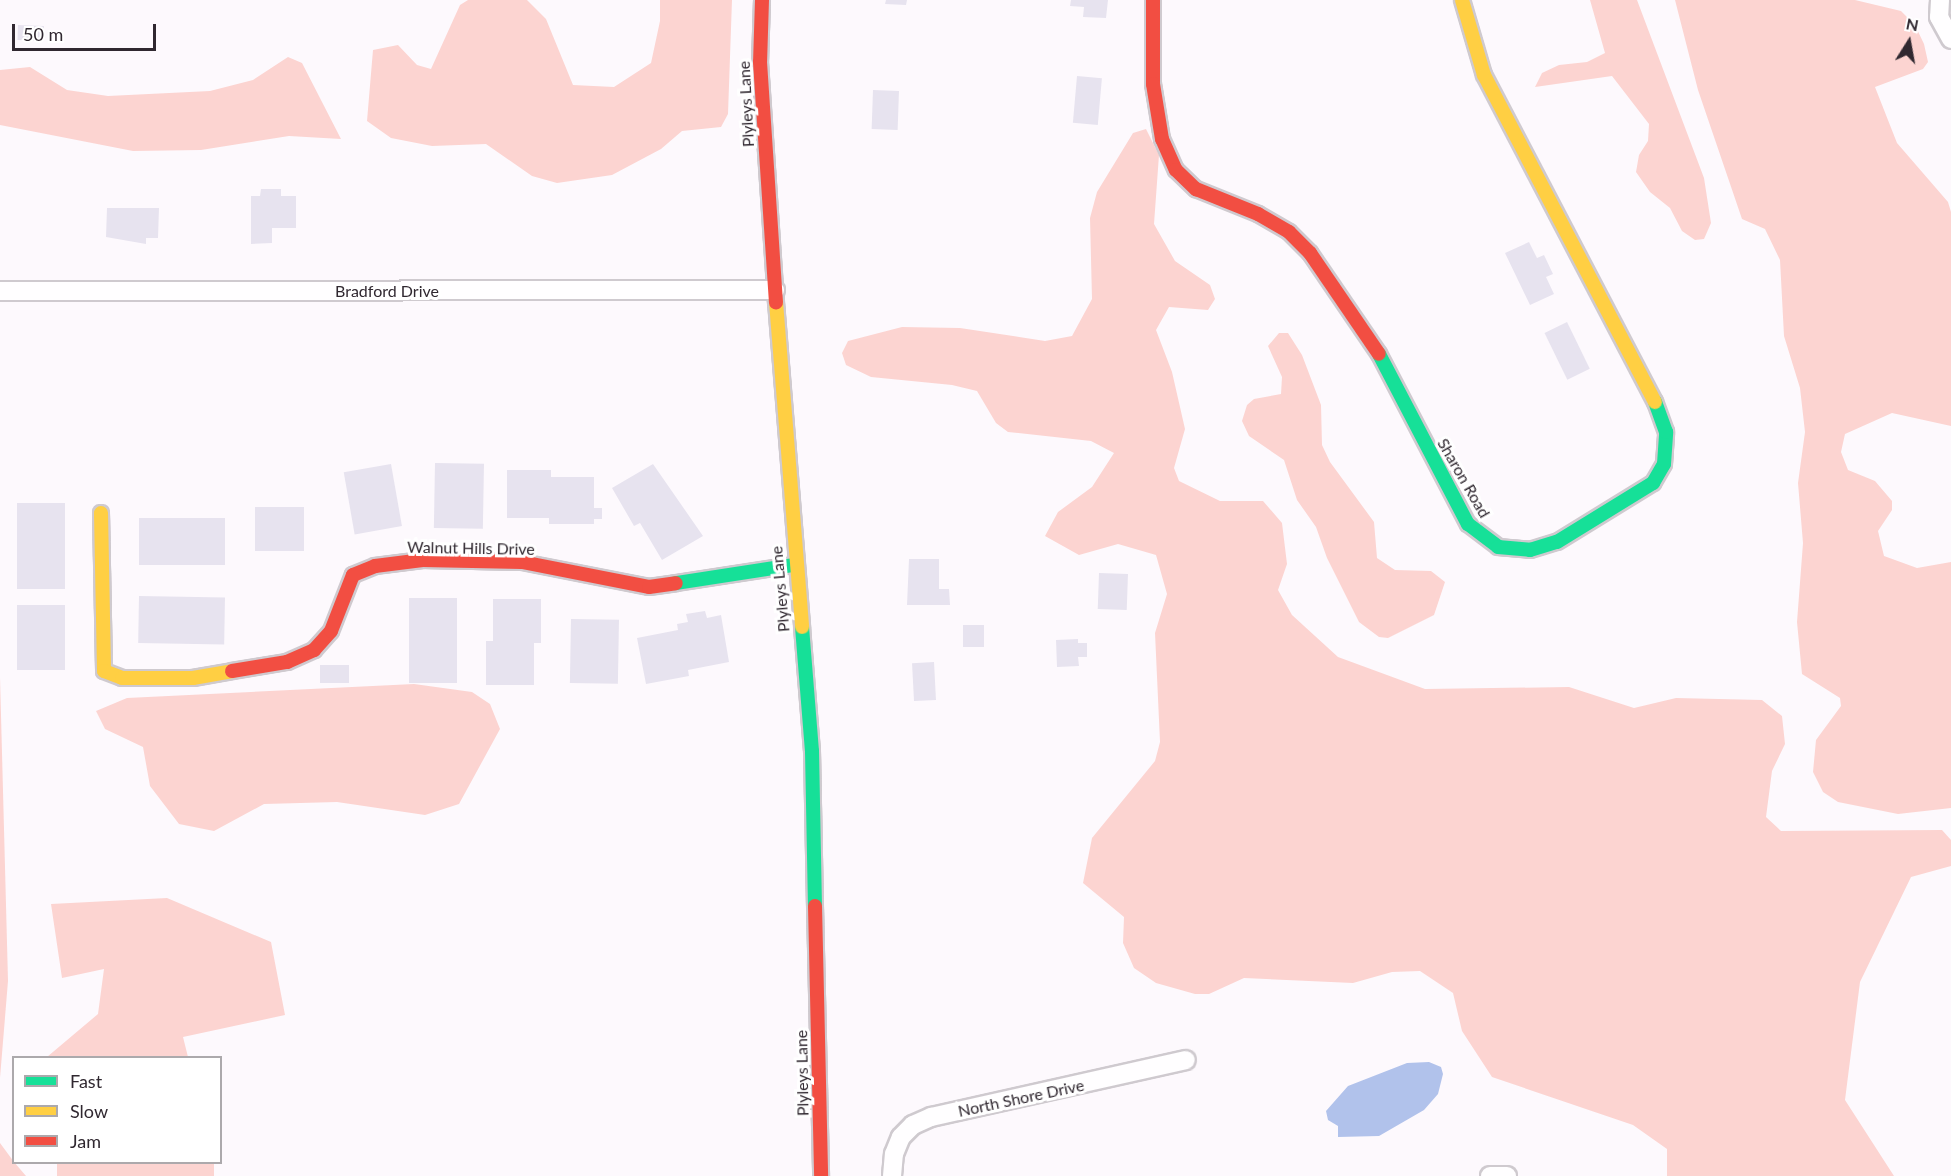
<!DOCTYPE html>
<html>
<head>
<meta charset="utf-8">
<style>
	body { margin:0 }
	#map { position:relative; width:1951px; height:1176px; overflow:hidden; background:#fdf9fd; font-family:Lato,sans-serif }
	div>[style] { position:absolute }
	.green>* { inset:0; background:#fcd4d1; transform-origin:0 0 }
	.water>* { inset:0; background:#b1c2eb }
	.building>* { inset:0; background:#e7e3ef; transform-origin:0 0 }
	.roads { filter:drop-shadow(2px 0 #cfcacf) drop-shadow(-2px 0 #cfcacf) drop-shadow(0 2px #cfcacf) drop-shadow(0 -2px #cfcacf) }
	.street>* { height:18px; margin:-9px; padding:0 9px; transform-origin:9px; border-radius:9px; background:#fffeff }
	.fast>* { height:14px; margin:-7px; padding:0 7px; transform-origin:7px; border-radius:7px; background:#16e098 }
	.slow>* { height:14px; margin:-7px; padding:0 7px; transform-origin:7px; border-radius:7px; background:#ffcf43 }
	.jam>* { height:14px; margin:-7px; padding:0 7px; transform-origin:7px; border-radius:7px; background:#f24e42 }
	span { translate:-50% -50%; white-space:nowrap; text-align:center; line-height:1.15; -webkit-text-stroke:6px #fff; paint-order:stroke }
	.street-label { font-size:16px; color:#302830 }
	.legend { position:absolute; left:12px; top:1056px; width:210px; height:108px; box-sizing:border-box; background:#fff; border:2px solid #aca9ac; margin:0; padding:8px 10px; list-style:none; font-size:18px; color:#302830 }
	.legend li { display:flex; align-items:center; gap:12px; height:30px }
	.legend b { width:30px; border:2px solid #aca9ac }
	.north { position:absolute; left:1879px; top:12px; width:60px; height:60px; -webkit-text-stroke:4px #fff; paint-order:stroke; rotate:11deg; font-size:16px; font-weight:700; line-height:24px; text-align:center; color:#302830 }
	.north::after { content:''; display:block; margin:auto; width:21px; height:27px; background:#302830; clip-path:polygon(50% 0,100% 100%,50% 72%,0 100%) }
	.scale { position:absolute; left:12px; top:24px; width:144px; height:27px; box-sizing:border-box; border:3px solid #302830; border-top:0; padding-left:8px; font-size:18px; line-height:21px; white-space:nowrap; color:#302830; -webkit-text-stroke:4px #fff; paint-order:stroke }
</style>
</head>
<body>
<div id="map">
	<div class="green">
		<i style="clip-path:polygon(468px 0,527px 0,546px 19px,573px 85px,614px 87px,651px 63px,660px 21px,660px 0,732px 0,728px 114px,721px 127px,682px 131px,661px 149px,612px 175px,557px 183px,532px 176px,486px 144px,432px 146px,391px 138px,367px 121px,373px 50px,398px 45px,417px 65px,431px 69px,460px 5px)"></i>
		<i style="clip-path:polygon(1590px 0,1637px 0,1704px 178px,1711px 223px,1704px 239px,1695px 240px,1682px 231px,1670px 208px,1650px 192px,1636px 172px,1639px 155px,1648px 141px,1649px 124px,1612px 76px,1535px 87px,1542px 73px,1559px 65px,1587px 62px,1605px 53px)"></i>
		<i style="clip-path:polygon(1675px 0,1855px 0,1901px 11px,1915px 25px,1924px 44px,1928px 62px,1923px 69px,1875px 87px,1897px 143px,1948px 202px,1951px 212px,1951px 426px,1892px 413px,1845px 434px,1841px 452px,1848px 470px,1875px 481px,1892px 501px,1892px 510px,1878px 531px,1884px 556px,1917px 568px,1951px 562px,1951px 808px,1898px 814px,1838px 802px,1823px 792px,1813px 772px,1816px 740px,1841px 706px,1840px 698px,1802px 674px,1797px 622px,1803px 543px,1798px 483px,1805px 432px,1800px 388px,1784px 336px,1780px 260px,1765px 229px,1742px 219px,1698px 90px)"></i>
		<i style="clip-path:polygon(288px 57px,302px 63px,341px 139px,289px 136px,201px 150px,133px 151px,0 125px,0 70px,30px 67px,67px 90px,108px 96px,210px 91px,253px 80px)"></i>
		<i style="clip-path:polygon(1146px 129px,1159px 155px,1154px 224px,1175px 261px,1210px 285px,1215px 299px,1208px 310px,1169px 307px,1156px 330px,1172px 372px,1185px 429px,1174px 468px,1179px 481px,1220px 501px,1263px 501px,1282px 523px,1287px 564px,1278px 590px,1292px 615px,1338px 657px,1425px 689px,1569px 687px,1634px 708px,1676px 698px,1762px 700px,1782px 716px,1785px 744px,1772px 771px,1766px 817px,1781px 831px,1942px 830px,1951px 840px,1951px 866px,1911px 877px,1860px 982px,1845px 1100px,1894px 1176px,1667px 1176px,1667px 1149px,1633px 1125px,1492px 1077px,1462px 1031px,1453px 993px,1420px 971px,1392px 972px,1353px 983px,1244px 978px,1209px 994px,1195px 994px,1156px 983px,1134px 968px,1123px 943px,1124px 917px,1083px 883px,1092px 838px,1155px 761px,1160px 742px,1155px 633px,1167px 594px,1156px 555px,1118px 544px,1079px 555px,1045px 536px,1058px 512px,1092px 487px,1114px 453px,1091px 441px,1008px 432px,996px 423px,977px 391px,952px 385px,871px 377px,846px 365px,842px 353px,848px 341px,902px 327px,960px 328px,1045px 341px,1072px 336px,1092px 299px,1090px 218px,1097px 192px,1133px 133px)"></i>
		<i style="clip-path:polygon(1279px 333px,1288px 333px,1302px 355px,1321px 405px,1322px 445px,1330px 462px,1374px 522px,1377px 558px,1395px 570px,1431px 571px,1445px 582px,1434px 615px,1388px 638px,1379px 637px,1359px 622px,1327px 558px,1316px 527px,1297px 500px,1284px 460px,1249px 436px,1242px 421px,1247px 405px,1254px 399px,1281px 394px,1282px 377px,1268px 346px)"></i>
		<i style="clip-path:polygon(0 677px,8px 981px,0 1078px)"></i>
		<i style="clip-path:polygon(414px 684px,472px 692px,490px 704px,500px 729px,459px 804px,425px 815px,337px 802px,264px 804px,214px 831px,179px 824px,150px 786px,143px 747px,105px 729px,96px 711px,127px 698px)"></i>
		<i style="clip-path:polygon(167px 898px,271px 942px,285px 1015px,183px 1037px,188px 1057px,47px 1057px,98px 1014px,104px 969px,62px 978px,51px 904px)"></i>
		<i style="clip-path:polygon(0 1143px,14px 1162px,26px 1176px,0 1176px)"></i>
		<i style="left:57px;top:1163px;width:157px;height:14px"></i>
	</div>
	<div class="water">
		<i style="clip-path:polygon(1429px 1062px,1441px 1067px,1443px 1074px,1438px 1094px,1424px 1110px,1379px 1136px,1338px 1137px,1338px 1126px,1328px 1120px,1326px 1111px,1348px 1086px,1407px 1063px)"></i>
	</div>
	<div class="building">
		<i style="clip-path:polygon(886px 0,907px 0,906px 5px,885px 4px)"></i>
		<i style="clip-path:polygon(1071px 0,1108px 0,1106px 18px,1083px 17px,1084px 7px,1070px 6px)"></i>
		<i style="left:18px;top:25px;width:26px;height:15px;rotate:2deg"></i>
		<i style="left:1077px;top:76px;width:25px;height:47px;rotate:5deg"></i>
		<i style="left:873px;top:90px;width:26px;height:39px;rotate:2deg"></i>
		<i style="clip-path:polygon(261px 189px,281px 189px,281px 196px,296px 196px,296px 228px,272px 228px,272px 243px,251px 244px,251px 196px,260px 196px)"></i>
		<i style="clip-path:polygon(107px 208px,159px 208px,158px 238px,146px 238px,146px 244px,106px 237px)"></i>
		<i style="clip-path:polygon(1529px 242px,1537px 258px,1544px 255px,1553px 274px,1546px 277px,1554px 294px,1530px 305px,1505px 253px)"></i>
		<i style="left:1567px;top:322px;width:52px;height:25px;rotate:64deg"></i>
		<i style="left:435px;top:463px;width:49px;height:65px;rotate:1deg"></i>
		<i style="left:391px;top:464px;width:63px;height:48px;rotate:80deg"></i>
		<i style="clip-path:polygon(653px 464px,703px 536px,662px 560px,640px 523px,634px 526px,612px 488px)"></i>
		<i style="clip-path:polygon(507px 470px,551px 470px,551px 477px,594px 477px,594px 508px,602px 508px,602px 519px,594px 519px,594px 524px,549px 524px,549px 518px,507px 518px)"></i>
		<i style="left:17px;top:503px;width:48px;height:86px"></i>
		<i style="left:255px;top:507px;width:49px;height:44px"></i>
		<i style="left:139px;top:518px;width:86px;height:47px"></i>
		<i style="clip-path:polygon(909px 559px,939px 559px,939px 589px,949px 589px,950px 605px,907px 605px)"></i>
		<i style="left:1099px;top:573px;width:29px;height:36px;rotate:2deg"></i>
		<i style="left:139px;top:596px;width:86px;height:47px;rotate:1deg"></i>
		<i style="left:457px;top:598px;width:85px;height:48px;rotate:90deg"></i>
		<i style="clip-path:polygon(493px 599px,541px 599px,541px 643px,534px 643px,534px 685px,486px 685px,486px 641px,493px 641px)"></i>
		<i style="left:17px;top:605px;width:48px;height:65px"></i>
		<i style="clip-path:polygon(705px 611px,707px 618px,721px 615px,729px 662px,688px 670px,689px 676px,646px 684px,637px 638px,678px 630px,677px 624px,688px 622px,686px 614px)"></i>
		<i style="left:571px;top:619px;width:48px;height:64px;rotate:1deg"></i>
		<i style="left:963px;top:625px;width:21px;height:22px"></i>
		<i style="clip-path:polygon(1078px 639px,1078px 643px,1087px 643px,1087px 657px,1078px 657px,1079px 666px,1057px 667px,1056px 640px)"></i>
		<i style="left:934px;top:662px;width:38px;height:22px;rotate:87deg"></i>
		<i style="left:349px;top:665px;width:18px;height:29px;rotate:90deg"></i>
	</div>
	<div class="roads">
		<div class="street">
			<i style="left:1940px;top:0;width:17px;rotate:93deg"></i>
			<i style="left:1939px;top:17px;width:25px;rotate:61deg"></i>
			<i style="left:0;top:291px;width:775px;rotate:-0.07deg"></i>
			<i style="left:892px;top:1176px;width:22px;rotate:-85deg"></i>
			<i style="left:894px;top:1154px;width:18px;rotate:-68deg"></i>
			<i style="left:901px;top:1137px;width:17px;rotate:-45deg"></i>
			<i style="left:913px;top:1125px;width:20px;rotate:-24deg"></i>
			<i style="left:931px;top:1117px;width:261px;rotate:-12.6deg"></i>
			<i style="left:1490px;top:1176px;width:17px"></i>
		</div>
		<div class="fast">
			<i style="left:1379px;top:354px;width:192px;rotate:62.4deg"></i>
			<i style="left:1468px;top:524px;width:38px;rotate:37deg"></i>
			<i style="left:1498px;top:547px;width:32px;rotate:5deg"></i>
			<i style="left:1530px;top:550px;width:28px;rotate:-17deg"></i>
			<i style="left:1557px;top:542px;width:113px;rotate:-31.6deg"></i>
			<i style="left:1653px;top:483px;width:22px;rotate:-60deg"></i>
			<i style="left:1664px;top:464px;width:32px;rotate:-86deg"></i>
			<i style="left:1666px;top:432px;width:32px;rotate:-110deg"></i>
			<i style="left:676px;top:583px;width:119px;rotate:-8.7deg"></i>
			<i style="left:802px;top:627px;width:124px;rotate:85.4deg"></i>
			<i style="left:812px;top:751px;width:155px;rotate:88.9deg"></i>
		</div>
		<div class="slow">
			<i style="left:1462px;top:0;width:78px;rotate:73.7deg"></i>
			<i style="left:1484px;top:75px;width:369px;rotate:62.4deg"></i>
			<i style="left:776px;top:302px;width:326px;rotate:85.4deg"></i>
			<i style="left:101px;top:513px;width:158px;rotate:88.9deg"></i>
			<i style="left:104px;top:671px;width:19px;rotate:21deg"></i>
			<i style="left:122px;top:678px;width:71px"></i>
			<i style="left:193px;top:678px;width:40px;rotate:-10deg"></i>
		</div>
		<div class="jam">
			<i style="left:762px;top:0;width:62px;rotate:91.8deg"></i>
			<i style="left:760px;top:62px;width:241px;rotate:86.2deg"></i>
			<i style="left:1153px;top:0;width:84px;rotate:90deg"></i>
			<i style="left:1153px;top:84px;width:56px;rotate:80.7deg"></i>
			<i style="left:1162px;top:139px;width:34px;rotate:66deg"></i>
			<i style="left:1176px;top:170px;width:28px;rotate:44deg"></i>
			<i style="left:1196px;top:189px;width:67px;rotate:22deg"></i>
			<i style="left:1258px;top:214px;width:36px;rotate:30deg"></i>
			<i style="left:1289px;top:232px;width:30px;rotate:45deg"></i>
			<i style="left:1310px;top:253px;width:122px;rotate:55.7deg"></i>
			<i style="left:232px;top:671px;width:56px;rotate:-9.3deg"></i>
			<i style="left:287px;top:662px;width:30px;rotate:-24deg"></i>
			<i style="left:314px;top:650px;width:25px;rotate:-48deg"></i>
			<i style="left:331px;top:631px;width:60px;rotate:-68.6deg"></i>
			<i style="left:353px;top:575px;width:24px;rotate:-22deg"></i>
			<i style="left:375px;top:566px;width:48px;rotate:-7.1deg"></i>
			<i style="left:423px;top:560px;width:99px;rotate:1.2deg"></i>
			<i style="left:522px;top:562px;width:129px;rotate:11.1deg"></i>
			<i style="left:649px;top:587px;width:27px;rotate:-8deg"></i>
			<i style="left:815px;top:906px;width:270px;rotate:88.7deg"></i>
		</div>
	</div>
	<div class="street-label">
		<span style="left:746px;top:104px;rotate:-93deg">Plyleys Lane</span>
		<span style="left:387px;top:291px">Bradford Drive</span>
		<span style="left:1464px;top:478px;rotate:60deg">Sharon Road</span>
		<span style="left:471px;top:548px;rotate:1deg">Walnut Hills Drive</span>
		<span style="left:780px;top:589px;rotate:-95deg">Plyleys Lane</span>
		<span style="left:802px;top:1073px;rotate:-91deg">Plyleys Lane</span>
		<span style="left:1021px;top:1098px;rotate:-12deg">North Shore Drive</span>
	</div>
	<ul class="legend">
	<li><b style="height:8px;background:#16e098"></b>Fast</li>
	<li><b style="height:8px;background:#ffcf43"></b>Slow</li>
	<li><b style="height:8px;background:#f24e42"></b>Jam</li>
	</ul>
	<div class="north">N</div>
	<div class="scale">50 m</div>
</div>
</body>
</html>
